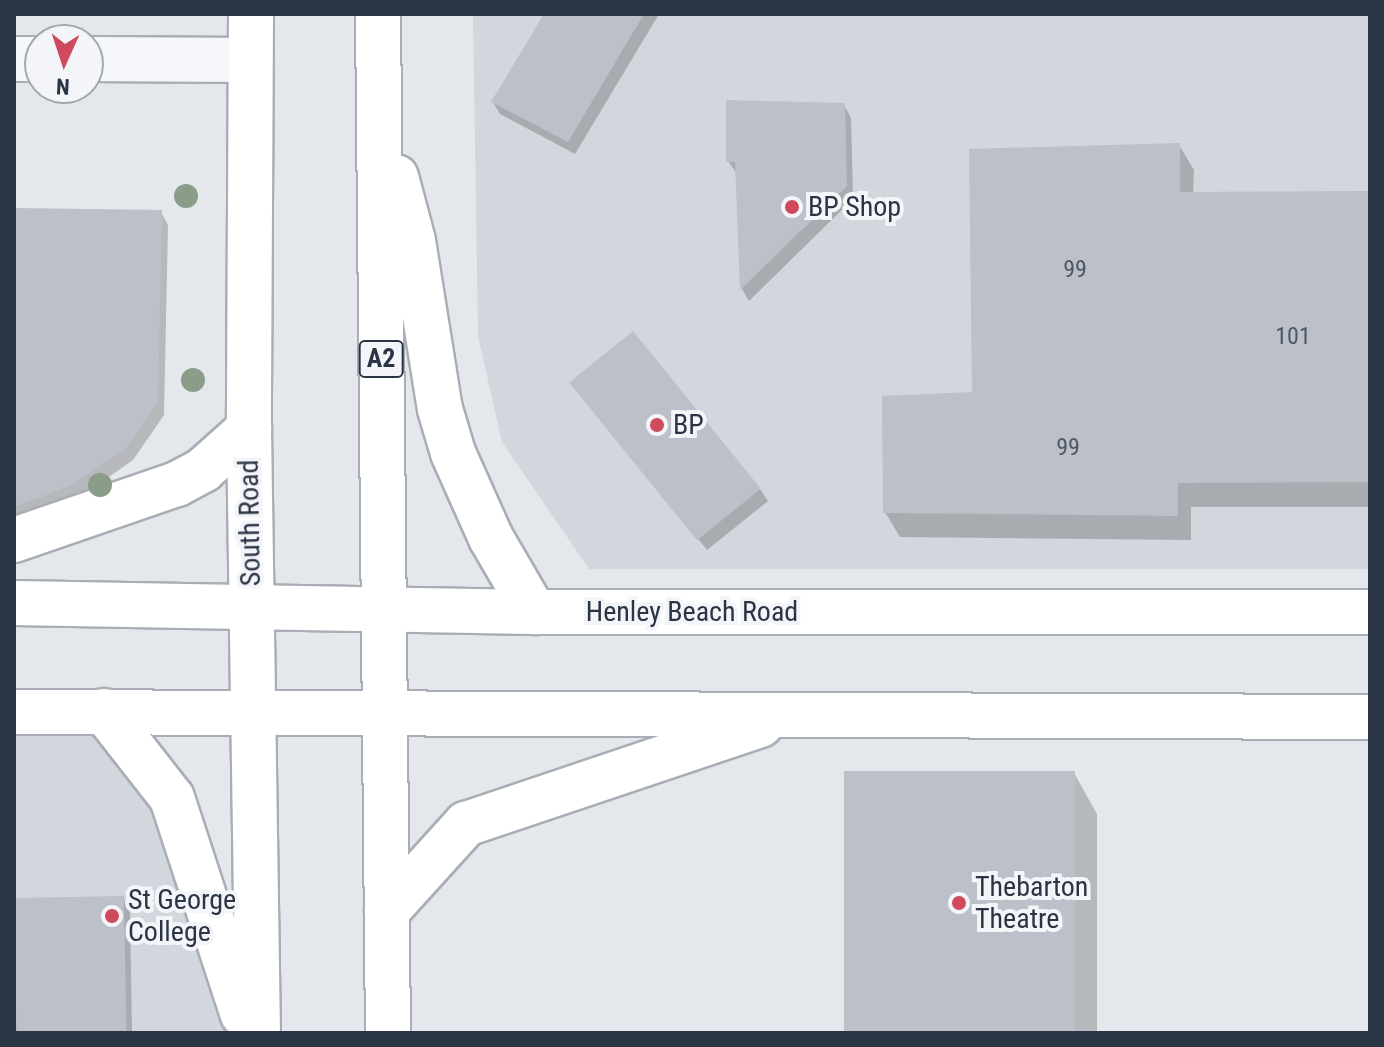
<!DOCTYPE html>
<html>
<head>
<meta charset="utf-8">
<style>
	body { margin:0 }
	#map { position:relative; width:1384px; height:1047px; overflow:hidden; background:#e4e7eb; font-family:"Roboto Condensed",sans-serif }
	div>[style] { position:absolute }
	.built>* { inset:0; background:#d2d6dd }
	.shadow>* { inset:0; background:#0003 }
	.building>* { inset:0; background:#bbc0c9; transform-origin:0 0 }
	.roads { filter:drop-shadow(2px 0 #a9aeb6) drop-shadow(-2px 0 #a9aeb6) drop-shadow(0 2px #a9aeb6) drop-shadow(0 -2px #a9aeb6) }
	.minor>* { height:44px; margin:-22px; padding:0 22px; transform-origin:22px; border-radius:22px; background:#f6f7fa }
	.major>* { height:44px; margin:-22px; padding:0 22px; transform-origin:22px; border-radius:22px; background:#fff }
	.highway>* { height:44px; margin:-22px; padding:0 22px; transform-origin:22px; border-radius:22px; background:#fff }
	.trees>* { width:24px; height:24px; margin:-12px; border-radius:50%; background:#899d89 }
	.dots>* { width:22px; height:22px; translate:-50% -50%; box-sizing:border-box; border:4px solid #f3f5f9; border-radius:50% }
	span { translate:-50% -50%; white-space:nowrap; text-align:center; line-height:1.15; -webkit-text-stroke:8px #f3f5f9; paint-order:stroke }
	.number-label { font-size:24px; color:#4f5765 }
	.number-label span { -webkit-text-stroke-width:0 }
	.shield-label span { padding:2px 6px; background:#f3f5f9; border:2px solid; border-radius:6px; -webkit-text-stroke-width:0 }
	.shield-label { font-size:26px; color:#2b3444; font-weight:700 }
	.poi-label { font-size:28px; color:#2b3444 }
	.left { translate:0 -50%; text-align:left }
	.street-label { font-size:28px; color:#2b3444 }
	.frame { position:absolute; inset:0; border:16px solid #2b3444; pointer-events:none }
	.north { position:absolute; left:24px; top:24px; width:80px; height:80px; box-sizing:border-box; background:#f3f5f9; border:2px solid #a3a8b1; border-radius:50%; rotate:183deg; font-size:22px; font-weight:700; line-height:32px; text-align:center; color:#2b3444 }
	.north::after { content:''; display:block; margin:auto; width:28px; height:36px; background:#cf4a5c; clip-path:polygon(50% 0,100% 100%,50% 72%,0 100%) }
</style>
</head>
<body>
<div id="map">
	<div class="built">
		<i style="clip-path:polygon(473px 14px,1370px 14px,1370px 569px,589px 569px,502px 442px,478px 336px)"></i>
		<i style="clip-path:polygon(104px 711px,172px 798px,248px 1033px,14px 1033px,14px 712px)"></i>
	</div>
	<div class="shadow">
		<i style="clip-path:polygon(546px 14px,659px 14px,575px 154px,500px 114px,493px 102px)"></i>
		<i style="clip-path:polygon(844px 105px,851px 118px,853px 199px,749px 301px,742px 289px,737px 174px,728px 161px)"></i>
		<i style="clip-path:polygon(1179px 145px,1194px 170px,1193px 194px,1370px 193px,1370px 507px,1191px 507px,1191px 540px,900px 537px,885px 512px,974px 394px)"></i>
		<i style="clip-path:polygon(161px 212px,168px 225px,164px 415px,133px 460px,82px 496px,14px 515px,14px 264px)"></i>
		<i style="clip-path:polygon(572px 383px,760px 489px,768px 501px,707px 550px)"></i>
		<i style="clip-path:polygon(1074px 773px,1097px 814px,1097px 1033px,846px 1033px)"></i>
		<i style="clip-path:polygon(123px 898px,130px 910px,132px 1033px,14px 1033px,14px 900px)"></i>
	</div>
	<div class="building">
		<i style="clip-path:polygon(544px 14px,644px 14px,568px 142px,491px 102px)"></i>
		<i style="clip-path:polygon(726px 100px,845px 103px,847px 186px,740px 290px,735px 162px,726px 162px)"></i>
		<i style="clip-path:polygon(1180px 143px,1180px 192px,1370px 191px,1370px 482px,1178px 483px,1178px 516px,883px 513px,882px 396px,972px 392px,969px 149px)"></i>
		<i style="clip-path:polygon(15px 208px,162px 210px,158px 402px,126px 448px,74px 484px,14px 507px)"></i>
		<i style="left:633px;top:331px;width:203px;height:82px;rotate:51deg"></i>
		<i style="left:1075px;top:771px;width:262px;height:231px;rotate:90deg"></i>
		<i style="left:124px;top:896px;width:137px;height:110px;rotate:89deg"></i>
	</div>
	<div class="roads">
		<div class="minor">
			<i style="left:14px;top:59px;width:26px"></i>
			<i style="left:88px;top:59px;width:161px;rotate:0.4deg"></i>
		</div>
		<div class="major">
			<i style="left:14px;top:540px;width:172px;rotate:-19deg"></i>
			<i style="left:177px;top:484px;width:30px;rotate:-28deg"></i>
			<i style="left:203px;top:470px;width:62px;rotate:-41.7deg"></i>
			<i style="left:14px;top:603px;width:520px;rotate:0.99deg"></i>
			<i style="left:534px;top:612px;width:836px"></i>
			<i style="left:14px;top:712px;width:1356px;rotate:0.21deg"></i>
			<i style="left:387px;top:911px;width:118px;rotate:-47.8deg"></i>
			<i style="left:466px;top:824px;width:311px;rotate:-18.6deg"></i>
		</div>
		<div class="highway">
			<i style="left:251px;top:14px;width:415px;rotate:90.3deg"></i>
			<i style="left:249px;top:429px;width:604px;rotate:89.15deg"></i>
			<i style="left:378px;top:14px;width:1019px;rotate:89.44deg"></i>
			<i style="left:396px;top:177px;width:66px;rotate:75.1deg"></i>
			<i style="left:413px;top:241px;width:170px;rotate:80.9deg"></i>
			<i style="left:440px;top:409px;width:46px;rotate:73.5deg"></i>
			<i style="left:453px;top:453px;width:93px;rotate:65.9deg"></i>
			<i style="left:491px;top:538px;width:86px;rotate:59.8deg"></i>
			<i style="left:104px;top:711px;width:110px;rotate:52deg"></i>
			<i style="left:172px;top:798px;width:228px;rotate:71.9deg"></i>
		</div>
	</div>
	<div class="trees">
		<i style="left:186px;top:196px"></i>
		<i style="left:193px;top:380px"></i>
		<i style="left:100px;top:485px"></i>
	</div>
	<div class="dots">
		<i style="left:792px;top:207px;background:#cf4a5c"></i>
		<i style="left:657px;top:425px;background:#cf4a5c"></i>
		<i style="left:959px;top:903px;background:#cf4a5c"></i>
		<i style="left:112px;top:916px;background:#cf4a5c"></i>
	</div>
	<div class="number-label">
		<span style="left:1075px;top:270px">99</span>
		<span style="left:1293px;top:337px">101</span>
		<span style="left:1068px;top:448px">99</span>
	</div>
	<div class="shield-label">
		<span style="left:381px;top:359px">A2</span>
	</div>
	<div class="poi-label">
		<span class="left" style="left:808px;top:207px">BP Shop</span>
		<span class="left" style="left:673px;top:425px">BP</span>
		<span class="left" style="left:975px;top:903px">Thebarton<br>Theatre</span>
		<span class="left" style="left:128px;top:916px">St George<br>College</span>
	</div>
	<div class="street-label">
		<span style="left:250px;top:523px;rotate:-91deg">South Road</span>
		<span style="left:692px;top:612px">Henley Beach Road</span>
	</div>
	<div class="frame"></div>
	<div class="north">N</div>
</div>
</body>
</html>
